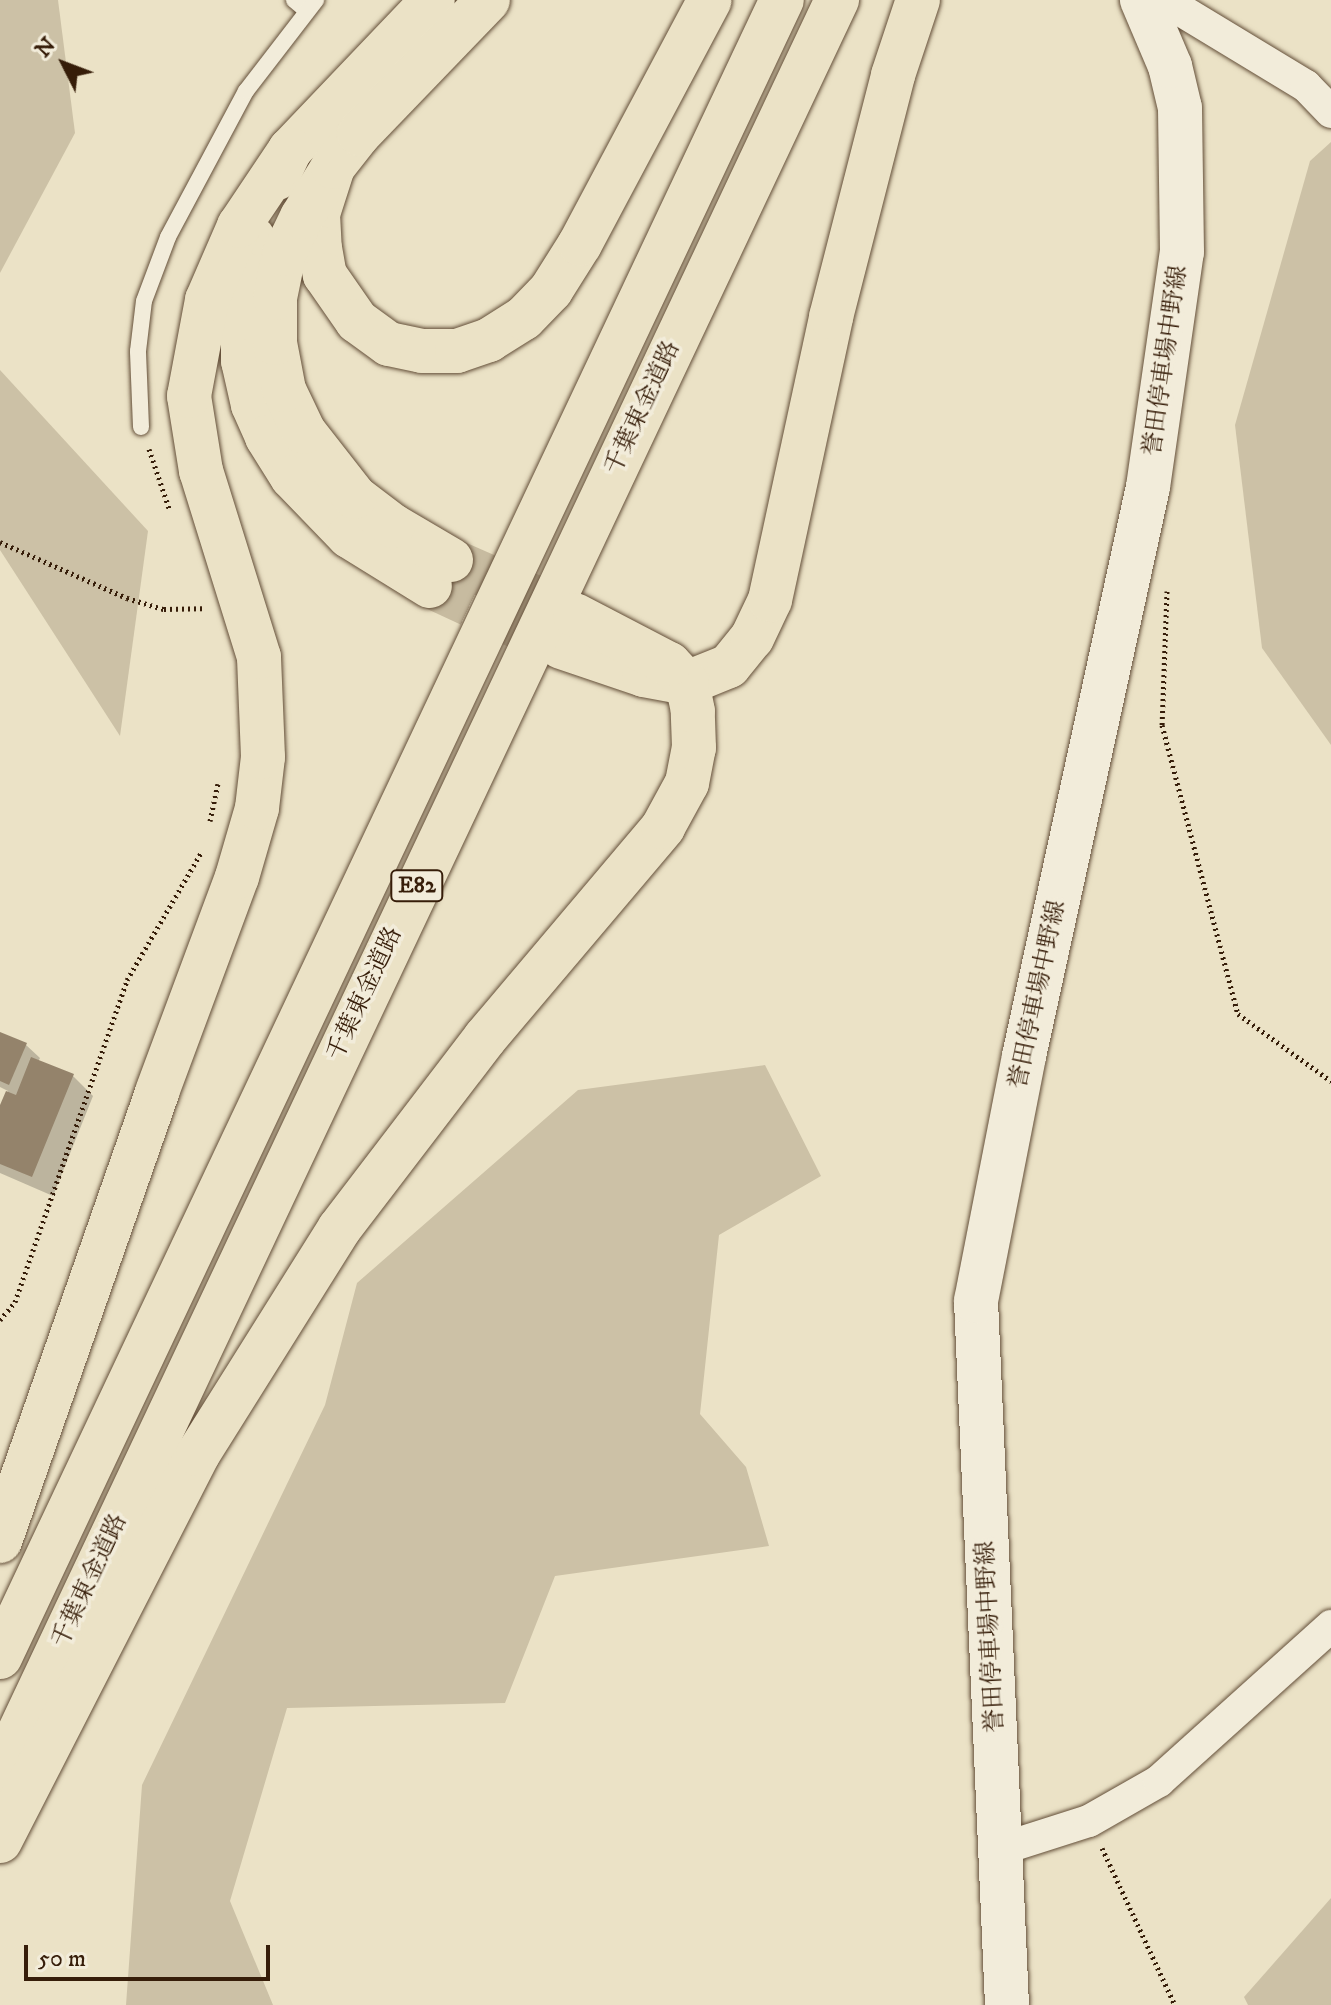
<!DOCTYPE html>
<meta charset="utf-8">
<style>
body{margin:0}
#map{position:relative;width:1331px;height:2005px;overflow:hidden;background:#ebe2c6;font-family:"IM FELL DW Pica","Noto Serif JP",serif}
div>[style]{position:absolute}
[style*='--x']{left:calc(var(--x)*1px);top:calc(var(--y)*1px);width:calc(var(--w)*1px);rotate:calc(var(--a)*1deg)}
.green>*{inset:0;background:#ccc1a6}
.shadow>*{inset:0;background:#0003}
.building>*{inset:0;background:#94836b}
.motorway-tunnel>*{height:44px;margin-top:-22px;transform-origin:0;background:repeating-linear-gradient(90deg,#c7bba0 0 44px,transparent 0 66px)}
.path>*{height:5px;margin-top:-2.5px;transform-origin:0;background:repeating-linear-gradient(90deg,#361d09 0 2px,transparent 0 6px)}
.roads{filter:drop-shadow(0 0 2px #634e38) drop-shadow(0 0 2px #634e38)}
.service>*{height:16px;margin:-8px;padding:0 8px;transform-origin:8px;border-radius:8px;background:#f2ecda}
.minor>*{height:32px;margin:-16px;padding:0 16px;transform-origin:16px;border-radius:16px;background:#f2ecda}
.secondary>*{height:44px;margin:-22px;padding:0 22px;transform-origin:22px;border-radius:22px;background:#f2ecda}
.motorway>*{height:44px;margin:-22px;padding:0 22px;transform-origin:22px;border-radius:22px;background:#ebe2c6}
span{translate:-50% -50%;white-space:nowrap;text-align:center;line-height:1.15;-webkit-text-stroke:7px #f2ecda;paint-order:stroke}
.shield-label span{padding:2px 6px;background:#f2ecda;border:2px solid;border-radius:6px;-webkit-text-stroke-width:0}
.shield-label{font-size:22px;color:#361d09;font-weight:700}
.street-label{font-size:24px;color:#361d09}
.north{position:absolute;left:24px;top:24px;width:80px;height:80px;-webkit-text-stroke:6px #f2ecda;paint-order:stroke;rotate:312deg;font-size:22px;font-weight:700;line-height:32px;text-align:center;color:#361d09}
.north::after{content:'';display:block;margin:auto;width:28px;height:36px;background:#361d09;clip-path:polygon(50% 0,100% 100%,50% 72%,0 100%)}
.scale{position:absolute;left:24px;top:1945px;width:246px;height:36px;box-sizing:border-box;border:4px solid #361d09;border-top:0;padding-left:10px;font-size:24px;line-height:28px;white-space:nowrap;color:#361d09;-webkit-text-stroke:6px #f2ecda;paint-order:stroke}
</style>
<div id="map">
<div class="green">
<div style="clip-path:polygon(0 0,58px 0,75px 133px,0 273px)"></div>
<div style="clip-path:polygon(1331px 142px,1331px 745px,1262px 648px,1235px 425px,1310px 161px)"></div>
<div style="clip-path:polygon(0 370px,148px 531px,120px 736px,0 550px)"></div>
<div style="clip-path:polygon(765px 1065px,821px 1176px,719px 1235px,700px 1414px,746px 1467px,769px 1546px,555px 1576px,505px 1703px,287px 1708px,230px 1901px,273px 2005px,126px 2005px,142px 1785px,325px 1405px,357px 1283px,578px 1090px)"></div>
<div style="clip-path:polygon(1331px 1898px,1331px 2005px,1248px 2005px,1244px 1997px)"></div>
</div>
<div class="shadow">
<div style="clip-path:polygon(0 1034px,26px 1045px,40px 1058px,38px 1062px,73px 1076px,93px 1096px,53px 1196px,0 1173px,0 1111px,8px 1091px,0 1087px)"></div>
</div>
<div class="building">
<div style="clip-path:polygon(0 1032px,27px 1043px,9px 1085px,0 1081px)"></div>
<div style="clip-path:polygon(31px 1057px,74px 1074px,32px 1177px,0 1164px,0 1105px,6px 1091px,16px 1095px)"></div>
</div>
<div class="motorway-tunnel">
<div style="--x:451;--y:560;--w:136;--a:23.9"></div>
<div style="--x:430;--y:586;--w:145;--a:25"></div>
</div>
<div class="path">
<div style="--x:149;--y:449;--w:65;--a:71.3"></div>
<div style="--x:0;--y:542;--w:139;--a:23.8"></div>
<div style="--x:127;--y:598;--w:39;--a:17"></div>
<div style="--x:164;--y:609;--w:39;--a:-1"></div>
<div style="--x:1167;--y:591;--w:134;--a:92.1"></div>
<div style="--x:1162;--y:725;--w:299;--a:75.3"></div>
<div style="--x:1238;--y:1014;--w:115;--a:35.8"></div>
<div style="--x:210;--y:821;--w:38;--a:-78"></div>
<div style="--x:0;--y:1320;--w:23;--a:-50"></div>
<div style="--x:15;--y:1302;--w:341;--a:-70.8"></div>
<div style="--x:127;--y:980;--w:147;--a:-59.8"></div>
<div style="--x:1102;--y:1848;--w:173;--a:65.1"></div>
</div>
<div class="roads">
<div class="service">
<div style="--x:294;--y:0;--w:16;--a:40"></div>
<div style="--x:141;--y:427;--w:76;--a:-92.3"></div>
<div style="--x:138;--y:351;--w:50;--a:-83.2"></div>
<div style="--x:144;--y:301;--w:68;--a:-69.4"></div>
<div style="--x:168;--y:237;--w:166;--a:-61.9"></div>
<div style="--x:246;--y:91;--w:115;--a:-52.4"></div>
</div>
<div class="minor">
<div style="--x:1164;--y:0;--w:166;--a:31.2"></div>
<div style="--x:1306;--y:86;--w:36;--a:46"></div>
<div style="--x:1001;--y:1849;--w:92;--a:-17.7"></div>
<div style="--x:1089;--y:1821;--w:81;--a:-29.7"></div>
<div style="--x:1159;--y:1781;--w:232;--a:-42"></div>
</div>
<div class="secondary">
<div style="--x:1007;--y:2005;--w:705;--a:-92.52"></div>
<div style="--x:976;--y:1301;--w:250;--a:-78.9"></div>
<div style="--x:1024;--y:1056;--w:582;--a:-77.71"></div>
<div style="--x:1148;--y:487;--w:237;--a:-81.8"></div>
<div style="--x:1182;--y:252;--w:144;--a:-90.8"></div>
<div style="--x:1180;--y:108;--w:43;--a:-103.4"></div>
<div style="--x:1170;--y:66;--w:72;--a:-113"></div>
</div>
<div class="motorway">
<div style="--x:333;--y:167;--w:49;--a:107.7"></div>
<div style="--x:318;--y:214;--w:34;--a:87"></div>
<div style="--x:320;--y:248;--w:27;--a:80"></div>
<div style="--x:325;--y:275;--w:56;--a:55.2"></div>
<div style="--x:357;--y:321;--w:39;--a:36"></div>
<div style="--x:389;--y:344;--w:34;--a:12"></div>
<div style="--x:422;--y:351;--w:35;--a:0"></div>
<div style="--x:457;--y:351;--w:34;--a:-19"></div>
<div style="--x:489;--y:340;--w:41;--a:-32.2"></div>
<div style="--x:524;--y:318;--w:39;--a:-46"></div>
<div style="--x:551;--y:290;--w:54;--a:-57.8"></div>
<div style="--x:580;--y:244;--w:276;--a:-62"></div>
<div style="--x:277;--y:178;--w:31;--a:-65"></div>
<div style="--x:290;--y:150;--w:207;--a:-46.4"></div>
<div style="--x:253;--y:238;--w:36;--a:106"></div>
<div style="--x:243;--y:273;--w:88;--a:90"></div>
<div style="--x:243;--y:361;--w:45;--a:77.2"></div>
<div style="--x:253;--y:405;--w:35;--a:66"></div>
<div style="--x:267;--y:437;--w:47;--a:58"></div>
<div style="--x:292;--y:477;--w:82;--a:46"></div>
<div style="--x:349;--y:536;--w:95;--a:31.7"></div>
<div style="--x:451;--y:560;--w:67;--a:-149.6"></div>
<div style="--x:393;--y:526;--w:48;--a:-142.7"></div>
<div style="--x:355;--y:497;--w:83;--a:-128.1"></div>
<div style="--x:304;--y:432;--w:47;--a:-115.5"></div>
<div style="--x:284;--y:390;--w:48;--a:-100.8"></div>
<div style="--x:275;--y:343;--w:45;--a:-90"></div>
<div style="--x:275;--y:298;--w:45;--a:-78.4"></div>
<div style="--x:284;--y:254;--w:41;--a:-64.1"></div>
<div style="--x:302;--y:217;--w:59;--a:-58.2"></div>
<div style="--x:333;--y:167;--w:42;--a:-51.8"></div>
<div style="--x:359;--y:134;--w:186;--a:-46.1"></div>
<div style="--x:561;--y:647;--w:88;--a:18.6"></div>
<div style="--x:644;--y:675;--w:44;--a:10.5"></div>
<div style="--x:687;--y:683;--w:45;--a:-22"></div>
<div style="--x:729;--y:666;--w:36;--a:-51"></div>
<div style="--x:752;--y:638;--w:42;--a:-64.7"></div>
<div style="--x:770;--y:600;--w:289;--a:-77.8"></div>
<div style="--x:831;--y:317;--w:250;--a:-75.6"></div>
<div style="--x:893;--y:75;--w:79;--a:-71.6"></div>
<div style="--x:0;--y:1541;--w:476;--a:-70.7"></div>
<div style="--x:157;--y:1092;--w:229;--a:-69.6"></div>
<div style="--x:237;--y:877;--w:72;--a:-73.8"></div>
<div style="--x:257;--y:808;--w:51;--a:-83.3"></div>
<div style="--x:263;--y:757;--w:100;--a:-92.3"></div>
<div style="--x:259;--y:657;--w:195;--a:-107.3"></div>
<div style="--x:201;--y:471;--w:76;--a:-99.1"></div>
<div style="--x:189;--y:396;--w:98;--a:-79.4"></div>
<div style="--x:207;--y:300;--w:81;--a:-66.6"></div>
<div style="--x:239;--y:226;--w:92;--a:-56.1"></div>
<div style="--x:0;--y:1657;--w:1832;--a:-64.74"></div>
<div style="--x:0;--y:1773;--w:1961;--a:-64.73"></div>
<div style="--x:0;--y:1841;--w:435;--a:-62.9"></div>
<div style="--x:198;--y:1454;--w:266;--a:-57.9"></div>
<div style="--x:339;--y:1229;--w:240;--a:-52.6"></div>
<div style="--x:485;--y:1038;--w:276;--a:-49.8"></div>
<div style="--x:663;--y:827;--w:50;--a:-61.4"></div>
<div style="--x:687;--y:783;--w:36;--a:-79"></div>
<div style="--x:694;--y:748;--w:37;--a:-92"></div>
<div style="--x:693;--y:711;--w:29;--a:-102"></div>
<div style="--x:687;--y:683;--w:26;--a:-133"></div>
<div style="--x:669;--y:664;--w:106;--a:-152.5"></div>
</div>
</div>
<div class="shield-label">
<span style="left:417px;top:886px">E82</span>
</div>
<div class="street-label">
<span style="left:1166px;top:361px;rotate:-82deg">誉田停車場中野線</span>
<span style="left:643px;top:408px;rotate:-65deg">千葉東金道路</span>
<span style="left:365px;top:994px;rotate:-65deg">千葉東金道路</span>
<span style="left:1038px;top:995px;rotate:-78deg">誉田停車場中野線</span>
<span style="left:90px;top:1581px;rotate:-65deg">千葉東金道路</span>
<span style="left:991px;top:1637px;rotate:-93deg">誉田停車場中野線</span>
</div>
<div class="north">N</div>
<div class="scale">50 m</div>
</div>
